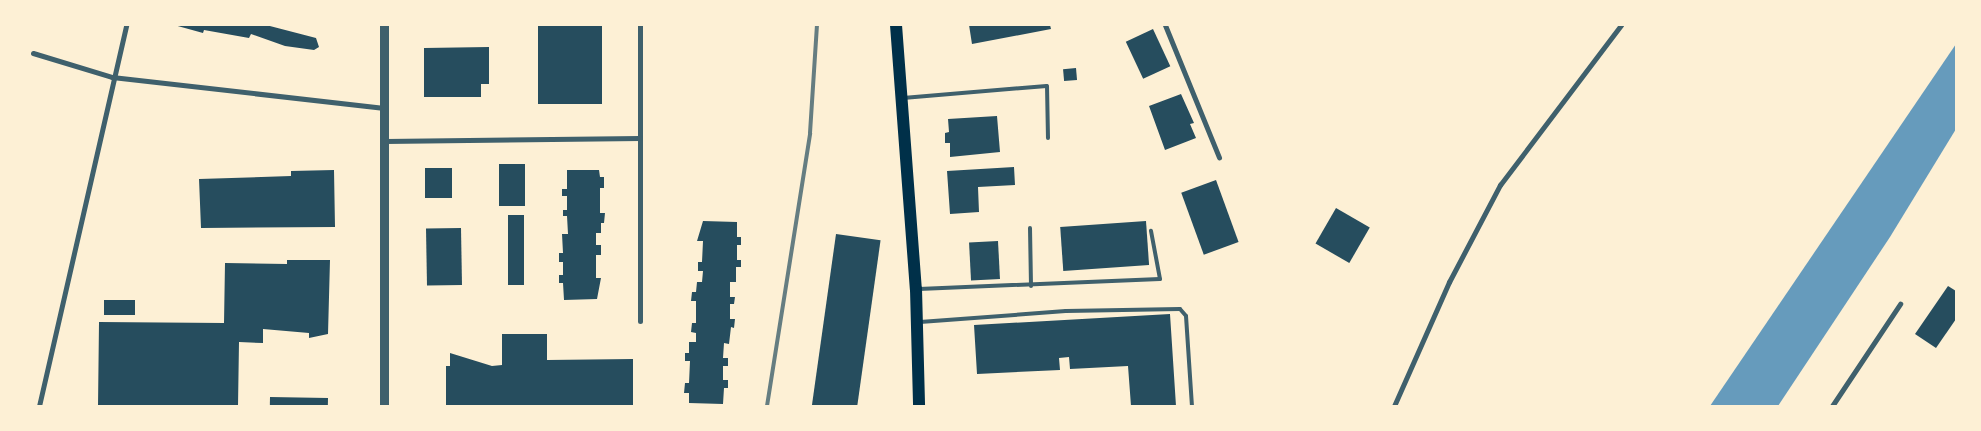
<!DOCTYPE html>
<style>
body{margin:0}
#map{position:relative;width:1981px;height:431px;overflow:hidden;background:#fdf0d5;font-family:"Work Sans",sans-serif}
div>[style]{position:absolute}
[style*='--x']{left:calc(var(--x)*1px);top:calc(var(--y)*1px);width:calc(var(--w)*1px);rotate:calc(var(--a)*1deg)}
.water>*{inset:0;background:#669bbc}
.building>*{inset:0;background:#264d5e;transform-origin:0 0}
.service>*{height:4px;margin:-2px;padding:0 2px;transform-origin:2px;border-radius:2px;background:#3f606c}
.minor>*{height:5px;margin:-2.5px;padding:0 2.5px;transform-origin:2.5px;border-radius:2.5px;background:#3f606c}
.tertiary>*{height:9px;margin:-4.5px;padding:0 4.5px;transform-origin:4.5px;border-radius:4.5px;background:#3f606c}
.primary>*{height:12px;margin:-6px;padding:0 6px;transform-origin:6px;border-radius:6px;background:#003049}
.rail>*{height:4px;margin:-2px;padding:0 2px;transform-origin:2px;border-radius:2px;background:#657d81}
span{translate:-50% -50%;white-space:nowrap;text-align:center;line-height:1.15;-webkit-text-stroke:4px #fdf0d5;paint-order:stroke}
.frame{position:absolute;inset:0;border:26px solid #fdf0d5;pointer-events:none}
</style>
<div id="map">
<div class="water">
<div style="clip-path:polygon(1956px 44px,1956px 129px,1890px 237px,1778px 406px,1710px 406px)"></div>
</div>
<div class="building">
<div style="clip-path:polygon(174px 25px,266px 25px,316px 38px,319px 47px,314px 50px,285px 46px,251px 34px,249px 38px,204px 30px,203px 33px)"></div>
<div style="left:538px;top:25px;width:64px;height:79px"></div>
<div style="clip-path:polygon(969px 25px,1050px 25px,1051px 29px,972px 44px)"></div>
<div style="left:1153px;top:29px;width:41px;height:30px;rotate:65deg"></div>
<div style="clip-path:polygon(489px 47px,489px 84px,481px 84px,481px 97px,424px 97px,424px 48px)"></div>
<div style="left:1076px;top:68px;width:12px;height:13px;rotate:85deg"></div>
<div style="clip-path:polygon(1181px 94px,1194px 123px,1190px 124px,1196px 138px,1165px 150px,1149px 106px)"></div>
<div style="clip-path:polygon(997px 116px,1000px 152px,950px 157px,950px 143px,945px 143px,945px 133px,949px 132px,948px 119px)"></div>
<div style="left:499px;top:164px;width:26px;height:42px"></div>
<div style="clip-path:polygon(1014px 167px,1015px 185px,978px 187px,979px 212px,950px 214px,947px 171px)"></div>
<div style="left:425px;top:168px;width:27px;height:30px"></div>
<div style="clip-path:polygon(334px 170px,335px 227px,201px 228px,199px 179px,291px 176px,291px 171px)"></div>
<div style="clip-path:polygon(567px 170px,599px 170px,600px 177px,604px 177px,604px 188px,600px 188px,600px 213px,605px 213px,604px 223px,601px 223px,601px 233px,596px 233px,596px 245px,601px 245px,601px 255px,596px 255px,596px 278px,601px 278px,597px 299px,564px 300px,563px 283px,559px 283px,559px 275px,563px 275px,563px 262px,559px 262px,559px 253px,563px 253px,562px 234px,568px 234px,567px 216px,563px 216px,563px 210px,567px 210px,567px 196px,562px 196px,562px 189px,567px 189px)"></div>
<div style="left:1216px;top:180px;width:66px;height:37px;rotate:70deg"></div>
<div style="left:1336px;top:208px;width:39px;height:41px;rotate:30deg"></div>
<div style="left:508px;top:215px;width:16px;height:70px"></div>
<div style="clip-path:polygon(703px 221px,737px 222px,737px 237px,741px 237px,741px 245px,737px 245px,737px 260px,741px 260px,741px 267px,736px 267px,736px 282px,730px 282px,730px 297px,735px 297px,734px 304px,730px 304px,730px 319px,735px 319px,734px 328px,731px 327px,729px 344px,724px 343px,723px 358px,728px 358px,728px 366px,723px 366px,723px 380px,728px 380px,728px 388px,724px 388px,723px 404px,689px 403px,689px 393px,684px 393px,685px 383px,689px 383px,690px 361px,685px 361px,685px 353px,689px 353px,689px 342px,696px 342px,696px 333px,691px 332px,692px 323px,696px 323px,696px 301px,691px 301px,692px 292px,696px 292px,697px 282px,702px 282px,703px 271px,698px 271px,698px 262px,702px 262px,703px 241px,697px 241px)"></div>
<div style="left:1146px;top:221px;width:44px;height:86px;rotate:86deg"></div>
<div style="left:461px;top:228px;width:57px;height:35px;rotate:89deg"></div>
<div style="left:836px;top:234px;width:45px;height:173px;rotate:8deg"></div>
<div style="left:998px;top:241px;width:38px;height:29px;rotate:87deg"></div>
<div style="clip-path:polygon(287px 260px,330px 260px,328px 334px,309px 338px,309px 333px,263px 329px,263px 343px,239px 342px,238px 406px,98px 406px,99px 322px,224px 323px,225px 263px,287px 264px)"></div>
<div style="clip-path:polygon(1948px 286px,1956px 291px,1956px 319px,1936px 348px,1915px 334px)"></div>
<div style="left:104px;top:300px;width:31px;height:15px"></div>
<div style="clip-path:polygon(1170px 314px,1176px 406px,1131px 406px,1128px 366px,1070px 369px,1069px 357px,1059px 358px,1060px 370px,977px 374px,974px 325px)"></div>
<div style="clip-path:polygon(502px 334px,547px 334px,547px 360px,633px 359px,633px 406px,446px 406px,446px 366px,450px 366px,450px 353px,492px 366px,502px 365px)"></div>
<div style="left:270px;top:397px;width:58px;height:9px;rotate:1deg"></div>
</div>
<div class="service">
<div style="--x:903;--y:98;--w:144;--a:-4.8"></div>
<div style="--x:1047;--y:86;--w:52;--a:88.9"></div>
<div style="--x:1030;--y:228;--w:58;--a:89"></div>
<div style="--x:919;--y:289;--w:241;--a:-2.4"></div>
<div style="--x:1160;--y:279;--w:49;--a:-100.6"></div>
<div style="--x:920;--y:322;--w:146;--a:-4.3"></div>
<div style="--x:1066;--y:311;--w:114;--a:-1"></div>
<div style="--x:1180;--y:309;--w:9;--a:49"></div>
<div style="--x:1186;--y:316;--w:90;--a:86.2"></div>
</div>
<div class="minor">
<div style="--x:640;--y:25;--w:296;--a:90"></div>
<div style="--x:1165;--y:25;--w:143;--a:67.8"></div>
<div style="--x:33;--y:53;--w:83;--a:16.9"></div>
<div style="--x:112;--y:77;--w:274;--a:6.5"></div>
<div style="--x:385;--y:141;--w:255;--a:-0.7"></div>
<div style="--x:39;--y:406;--w:391;--a:-77.1"></div>
<div style="--x:1394;--y:406;--w:136;--a:-66.1"></div>
<div style="--x:1449;--y:282;--w:110;--a:-62.3"></div>
<div style="--x:1500;--y:185;--w:201;--a:-52.9"></div>
<div style="--x:1832;--y:406;--w:123;--a:-56.3"></div>
</div>
<div class="tertiary">
<div style="--x:384;--y:25;--w:381;--a:90"></div>
</div>
<div class="primary">
<div style="--x:896;--y:25;--w:265;--a:85.7"></div>
<div style="--x:916;--y:289;--w:117;--a:88.5"></div>
</div>
<div class="rail">
<div style="--x:767;--y:406;--w:276;--a:-81"></div>
<div style="--x:810;--y:133;--w:108;--a:-86.3"></div>
</div>
<div class="frame"></div>
</div>
